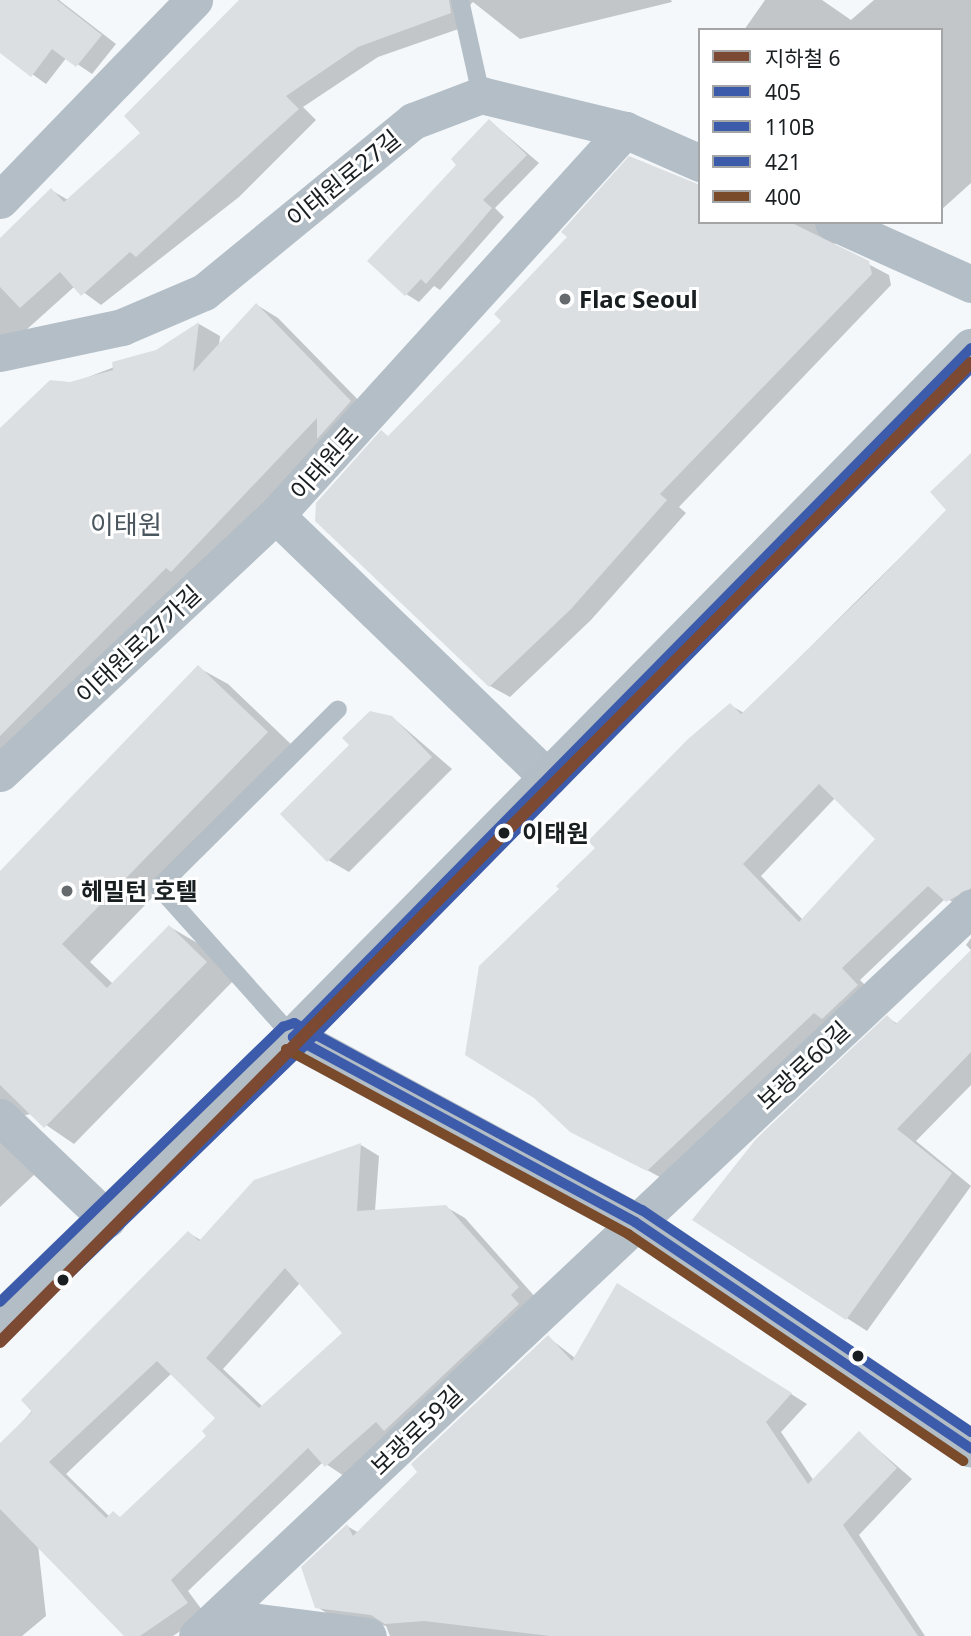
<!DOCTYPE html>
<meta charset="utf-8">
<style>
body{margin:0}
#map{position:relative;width:971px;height:1636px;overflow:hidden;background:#f4f8fb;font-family:"Noto Sans","Noto Sans KR",sans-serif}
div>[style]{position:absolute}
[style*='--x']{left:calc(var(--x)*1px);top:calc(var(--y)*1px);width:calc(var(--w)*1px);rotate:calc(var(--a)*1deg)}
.shadow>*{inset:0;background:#0003}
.building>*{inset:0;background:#dbdfe2}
.service>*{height:18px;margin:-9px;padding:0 9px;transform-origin:9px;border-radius:9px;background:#b3bec6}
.minor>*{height:37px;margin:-18.5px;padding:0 18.5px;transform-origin:18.5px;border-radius:18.5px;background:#b3bec6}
.secondary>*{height:38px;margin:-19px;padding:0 19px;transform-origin:19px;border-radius:19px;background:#b2bdc5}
.bus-1>*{height:10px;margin:-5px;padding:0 5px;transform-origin:5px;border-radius:5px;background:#3d5bab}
.bus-2>*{height:10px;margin:-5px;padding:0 5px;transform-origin:5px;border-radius:5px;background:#3d5bab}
.bus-3>*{height:10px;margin:-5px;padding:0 5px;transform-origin:5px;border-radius:5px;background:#3d5bab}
.bus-4>*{height:10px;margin:-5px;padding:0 5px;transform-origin:5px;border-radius:5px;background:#7a4b2a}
.metro-1>*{height:12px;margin:-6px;padding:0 6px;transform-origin:6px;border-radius:6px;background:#7c4932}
.dots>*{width:19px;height:19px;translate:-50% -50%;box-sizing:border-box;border:4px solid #fff;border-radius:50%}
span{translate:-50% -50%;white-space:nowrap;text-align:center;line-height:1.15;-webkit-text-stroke:6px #fff;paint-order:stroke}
.street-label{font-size:24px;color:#191e21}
.poi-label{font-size:24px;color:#191e21;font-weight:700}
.left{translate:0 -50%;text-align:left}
.stop-label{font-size:24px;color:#191e21;font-weight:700}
.neighbourhood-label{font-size:26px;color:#4b575e}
.legend{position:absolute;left:698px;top:28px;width:245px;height:196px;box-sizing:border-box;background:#fff;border:2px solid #a3a5a6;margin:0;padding:9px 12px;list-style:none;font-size:21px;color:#191e21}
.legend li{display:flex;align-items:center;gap:14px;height:35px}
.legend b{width:35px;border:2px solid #a3a5a6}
</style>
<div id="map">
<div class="shadow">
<div style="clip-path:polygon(0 0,59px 0,116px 44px,92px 74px,67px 57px,46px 84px,0 51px)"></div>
<div style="clip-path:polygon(242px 0,671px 0,672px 2px,520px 39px,473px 2px,467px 8px,470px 25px,378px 57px,303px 107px,316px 120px,239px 197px,101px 305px,75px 286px,15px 340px,0 339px,0 241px,51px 190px,68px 200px,142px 133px)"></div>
<div style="clip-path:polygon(765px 0,822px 0,851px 20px,874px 0,971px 0,971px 183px,941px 210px,941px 30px,744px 30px)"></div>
<div style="clip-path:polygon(490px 121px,539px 163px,495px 208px,504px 217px,440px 290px,434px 286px,419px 302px,406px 294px,459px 165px)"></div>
<div style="clip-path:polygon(700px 222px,838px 222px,832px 236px,836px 247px,889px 275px,891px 285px,679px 507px,686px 513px,591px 620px,510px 697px,490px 686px,389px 437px)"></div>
<div style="clip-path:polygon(257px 305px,278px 318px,372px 414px,0 771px,0 431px,70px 384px,156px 351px,199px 324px,220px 336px,219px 346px)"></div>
<div style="clip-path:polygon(evenodd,971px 456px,971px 897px,961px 907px,946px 898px,860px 980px,877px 997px,667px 1181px,647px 1170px,561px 889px,730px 705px,744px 713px,948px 510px,971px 456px,836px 797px,878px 839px,803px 920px,761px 876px,836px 797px)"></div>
<div style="clip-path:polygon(199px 668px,228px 684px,296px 749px,90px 962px,113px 984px,170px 927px,199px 944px,235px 979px,74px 1144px,30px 1114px,14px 1118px,37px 1172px,0 1207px,0 873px)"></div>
<div style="clip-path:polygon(392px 717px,452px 769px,349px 872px,328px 860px,352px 745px)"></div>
<div style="clip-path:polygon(971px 938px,971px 950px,966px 945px)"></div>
<div style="clip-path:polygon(971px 953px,971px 1085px,916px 1141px,971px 1186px,867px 1331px,694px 1220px,888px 1018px,898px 1024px)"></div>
<div style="clip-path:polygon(evenodd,361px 1145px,379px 1156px,375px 1211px,446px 1207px,465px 1218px,537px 1299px,344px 1476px,323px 1462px,188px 1591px,205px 1614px,173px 1636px,125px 1636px,38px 1545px,46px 1616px,22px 1636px,0 1636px,0 1447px,189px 1233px,202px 1241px,361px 1145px,300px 1283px,345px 1333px,263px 1407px,223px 1369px,300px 1283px,361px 1145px,172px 1373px,217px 1418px,209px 1436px,121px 1518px,110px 1517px,66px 1474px,172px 1373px)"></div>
<div style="clip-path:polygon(634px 1295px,807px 1404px,781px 1432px,814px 1481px,859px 1433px,912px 1479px,859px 1535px,925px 1636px,390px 1636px,386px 1626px,333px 1617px,317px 1607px,347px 1526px,359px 1533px,548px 1337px,575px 1358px)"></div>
</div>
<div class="building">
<div style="clip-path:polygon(0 0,57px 0,102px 35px,76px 67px,52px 49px,31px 77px,0 53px)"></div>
<div style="clip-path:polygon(239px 0,449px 0,451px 13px,358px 47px,286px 96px,299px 109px,136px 257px,130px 252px,81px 296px,60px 272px,20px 308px,0 287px,0 238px,51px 188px,64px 202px,140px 133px,124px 116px)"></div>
<div style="clip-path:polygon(489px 119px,527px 155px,483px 200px,492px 208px,464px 241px,426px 284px,421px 279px,405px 296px,367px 261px,456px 165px,451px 159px)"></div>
<div style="clip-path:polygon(629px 156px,700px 185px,700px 222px,790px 222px,869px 261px,872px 274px,660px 494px,667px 500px,571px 609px,489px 687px,315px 521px,316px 503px,381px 430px,388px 436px,501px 321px,494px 314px,567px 237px,561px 232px)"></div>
<div style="clip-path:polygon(256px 303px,351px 401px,317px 439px,317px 418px,171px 572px,166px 568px,0 736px,0 428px,50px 380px,70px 382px,113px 370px,112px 362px,156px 350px,199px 322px,193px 372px)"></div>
<div style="clip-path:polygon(evenodd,971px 453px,971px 888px,946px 902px,928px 886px,842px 968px,858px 985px,822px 1019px,814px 1013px,647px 1171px,570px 1132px,534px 1098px,465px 1055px,479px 966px,559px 889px,556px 886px,595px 848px,588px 841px,688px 739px,730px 703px,741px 714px,866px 593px,946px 510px,930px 492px,971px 453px,819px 784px,875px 839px,799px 922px,743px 864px,819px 784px)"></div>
<div style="clip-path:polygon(198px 665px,268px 732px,62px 944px,107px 988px,169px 925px,207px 962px,44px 1128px,0 1085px,0 871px)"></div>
<div style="clip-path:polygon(370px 711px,392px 716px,432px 757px,327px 862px,280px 814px,349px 745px,342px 738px)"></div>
<div style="clip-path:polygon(971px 950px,971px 1052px,897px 1129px,952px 1173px,846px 1320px,692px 1220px,756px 1139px,887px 1015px,896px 1024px)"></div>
<div style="clip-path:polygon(evenodd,361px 1143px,357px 1211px,446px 1205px,519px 1287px,511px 1295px,519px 1304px,384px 1431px,376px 1422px,325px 1467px,308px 1448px,171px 1580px,188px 1603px,140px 1636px,124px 1636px,0 1509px,0 1443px,32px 1412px,21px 1400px,188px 1231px,199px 1241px,254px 1180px,361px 1143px,285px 1268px,342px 1333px,259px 1408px,206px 1358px,285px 1268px,361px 1143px,157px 1361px,215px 1418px,202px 1431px,206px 1436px,120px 1517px,113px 1511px,106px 1518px,49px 1462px,157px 1361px)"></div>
<div style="clip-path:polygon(617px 1283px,792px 1393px,766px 1422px,808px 1484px,859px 1431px,897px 1468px,843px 1525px,918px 1636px,550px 1636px,424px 1621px,385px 1624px,371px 1615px,315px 1608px,301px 1567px,347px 1524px,353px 1536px,417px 1472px,411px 1464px,548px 1335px,572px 1361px)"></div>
</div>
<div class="service">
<div style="--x:460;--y:0;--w:97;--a:77.5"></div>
<div style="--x:293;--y:1037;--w:201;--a:-131.8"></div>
<div style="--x:159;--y:887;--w:252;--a:-44.8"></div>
</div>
<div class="minor">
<div style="--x:0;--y:200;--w:279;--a:-45.9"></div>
<div style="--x:833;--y:222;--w:151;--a:24.2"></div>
<div style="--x:0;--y:353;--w:125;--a:-12"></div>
<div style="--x:122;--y:327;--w:89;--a:-23.1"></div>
<div style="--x:204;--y:292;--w:270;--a:-39.3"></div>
<div style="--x:413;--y:121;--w:73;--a:-20.9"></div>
<div style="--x:481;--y:95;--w:148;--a:13.7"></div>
<div style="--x:625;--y:130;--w:82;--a:23.7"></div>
<div style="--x:0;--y:773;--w:378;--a:-43.1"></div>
<div style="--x:548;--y:778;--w:378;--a:-136"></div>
<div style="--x:276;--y:515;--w:520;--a:-47.81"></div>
<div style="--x:0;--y:1117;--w:148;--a:43.6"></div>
<div style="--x:219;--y:1617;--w:150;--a:7.3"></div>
<div style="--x:197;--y:1636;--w:1063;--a:-43.25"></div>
</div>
<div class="secondary">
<div style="--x:293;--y:1037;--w:389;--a:28.4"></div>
<div style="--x:635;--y:1222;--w:405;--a:34"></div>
<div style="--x:0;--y:1321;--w:408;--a:-44.1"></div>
<div style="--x:293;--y:1037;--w:967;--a:-45.46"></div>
</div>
<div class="bus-1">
<div style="--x:971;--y:348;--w:967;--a:134.54"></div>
<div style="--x:293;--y:1037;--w:389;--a:28.4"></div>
<div style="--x:635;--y:1222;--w:405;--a:34"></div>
</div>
<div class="bus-2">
<div style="--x:10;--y:1331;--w:408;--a:-44.1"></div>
<div style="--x:303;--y:1047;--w:953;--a:-45.47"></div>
</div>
<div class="bus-3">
<div style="--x:0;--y:1302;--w:395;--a:-44.2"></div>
<div style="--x:283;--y:1027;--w:12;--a:-20"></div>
<div style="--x:294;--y:1023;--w:395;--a:28.3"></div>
<div style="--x:642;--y:1210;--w:397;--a:34"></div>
</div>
<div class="bus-4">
<div style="--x:286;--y:1049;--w:389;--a:28.4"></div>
<div style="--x:628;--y:1234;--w:405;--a:34.1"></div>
</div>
<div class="metro-1">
<div style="--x:0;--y:1342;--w:1379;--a:-45.24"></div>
</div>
<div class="dots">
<div style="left:565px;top:299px;background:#666a6d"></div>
<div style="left:504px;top:833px;background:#191e21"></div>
<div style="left:67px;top:891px;background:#666a6d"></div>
<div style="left:63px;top:1280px;background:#191e21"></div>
<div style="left:858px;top:1356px;background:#191e21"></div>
</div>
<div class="street-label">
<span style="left:343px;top:178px;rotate:-39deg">이태원로27길</span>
<span style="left:324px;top:463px;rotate:-48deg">이태원로</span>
<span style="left:138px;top:644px;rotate:-43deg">이태원로27가길</span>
<span style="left:803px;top:1065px;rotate:-43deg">보광로60길</span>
<span style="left:416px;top:1430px;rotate:-44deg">보광로59길</span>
</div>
<div class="poi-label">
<span class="left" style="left:579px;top:299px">Flac Seoul</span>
<span class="left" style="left:81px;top:891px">헤밀턴 호텔</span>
</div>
<div class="stop-label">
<span class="left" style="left:522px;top:833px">이태원</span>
</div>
<div class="neighbourhood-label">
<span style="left:126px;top:525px">이태원</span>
</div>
<ul class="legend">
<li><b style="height:9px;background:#7c4932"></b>지하철 6</li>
<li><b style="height:9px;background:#3d5bab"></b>405</li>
<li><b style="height:9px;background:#3d5bab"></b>110B</li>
<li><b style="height:9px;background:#3d5bab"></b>421</li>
<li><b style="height:9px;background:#7a4b2a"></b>400</li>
</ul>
</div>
